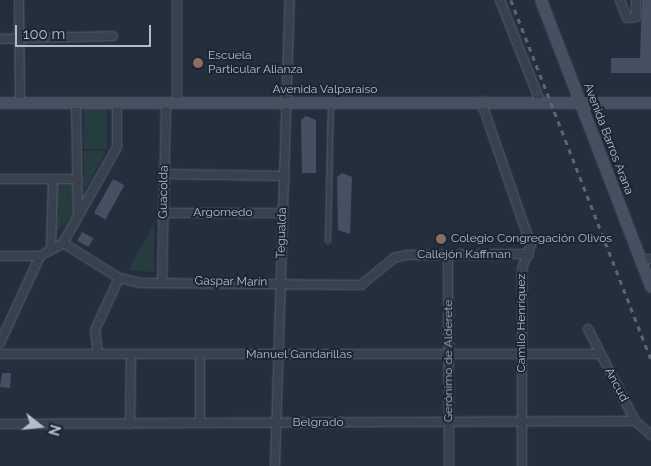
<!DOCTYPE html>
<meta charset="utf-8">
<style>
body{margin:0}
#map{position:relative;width:651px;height:466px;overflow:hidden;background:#242f3e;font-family:Raleway,sans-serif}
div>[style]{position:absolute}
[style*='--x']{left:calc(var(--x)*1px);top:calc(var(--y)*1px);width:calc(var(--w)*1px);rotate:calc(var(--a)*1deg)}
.green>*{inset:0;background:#263c3f;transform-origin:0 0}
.building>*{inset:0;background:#455162;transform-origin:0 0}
.roads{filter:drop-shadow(0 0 1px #565f6c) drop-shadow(0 0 1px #565f6c)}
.lane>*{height:4px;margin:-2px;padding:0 2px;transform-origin:2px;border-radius:2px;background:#38414e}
.street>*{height:8px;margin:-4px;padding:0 4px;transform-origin:4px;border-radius:4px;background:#38414e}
.secondary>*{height:10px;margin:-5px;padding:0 5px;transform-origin:5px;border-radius:5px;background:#465061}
.rail>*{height:2.5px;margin-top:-1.25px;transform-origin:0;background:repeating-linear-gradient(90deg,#5a6575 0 5px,transparent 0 10px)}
.dots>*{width:14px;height:14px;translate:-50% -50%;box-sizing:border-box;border:2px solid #1d2633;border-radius:50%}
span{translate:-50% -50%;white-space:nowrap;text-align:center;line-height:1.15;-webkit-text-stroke:4px #1d2633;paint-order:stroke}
.poi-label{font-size:12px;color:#b4bcc9}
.left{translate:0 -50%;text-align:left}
.street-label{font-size:12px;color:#b4bcc9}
.north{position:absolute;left:15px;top:401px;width:50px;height:50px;-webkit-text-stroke:4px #1d2633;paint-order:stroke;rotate:106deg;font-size:14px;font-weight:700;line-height:20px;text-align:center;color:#b4bcc9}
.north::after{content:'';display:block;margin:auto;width:18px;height:22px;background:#b4bcc9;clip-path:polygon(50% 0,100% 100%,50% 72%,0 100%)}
.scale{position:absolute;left:15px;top:25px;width:136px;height:22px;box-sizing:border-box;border:2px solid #b4bcc9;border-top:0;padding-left:6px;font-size:15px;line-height:18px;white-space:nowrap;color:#b4bcc9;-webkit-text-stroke:4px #1d2633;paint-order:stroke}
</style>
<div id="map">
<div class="green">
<div style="left:84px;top:108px;width:23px;height:41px"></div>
<div style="clip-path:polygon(84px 151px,106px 151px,84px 192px)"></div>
<div style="clip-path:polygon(55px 178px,74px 178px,74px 215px,55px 233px)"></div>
<div style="clip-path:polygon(154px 224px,154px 272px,129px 270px,129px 269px)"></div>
</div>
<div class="building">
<div style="clip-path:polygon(642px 0,651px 0,651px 73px,611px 73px,611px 58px,640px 58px)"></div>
<div style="clip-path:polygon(306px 116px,316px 120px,316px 173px,302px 173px,301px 120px)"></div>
<div style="clip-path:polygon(342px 173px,352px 177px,350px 234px,338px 230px,337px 177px)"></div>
<div style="left:113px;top:179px;width:13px;height:39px;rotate:29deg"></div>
<div style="left:82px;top:232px;width:13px;height:10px;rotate:29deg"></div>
<div style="clip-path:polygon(2px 373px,11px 373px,10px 388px,0 387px)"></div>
</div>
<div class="roads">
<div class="lane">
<div style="--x:328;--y:241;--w:138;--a:-88.8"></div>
</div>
<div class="street">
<div style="--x:19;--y:0;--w:103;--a:89.4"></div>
<div style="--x:177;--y:0;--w:103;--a:90"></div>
<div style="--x:500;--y:0;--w:109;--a:68.4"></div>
<div style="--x:620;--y:0;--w:19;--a:69"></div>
<div style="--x:627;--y:18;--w:9;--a:-6"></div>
<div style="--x:636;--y:17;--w:17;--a:-90"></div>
<div style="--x:0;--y:39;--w:113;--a:-1.5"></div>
<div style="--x:481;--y:101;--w:152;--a:70.9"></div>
<div style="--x:531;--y:245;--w:25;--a:111"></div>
<div style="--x:522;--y:268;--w:198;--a:90"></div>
<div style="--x:76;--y:103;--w:113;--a:89"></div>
<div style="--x:164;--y:174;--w:121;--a:0.9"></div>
<div style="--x:0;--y:179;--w:78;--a:0"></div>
<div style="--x:163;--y:213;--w:120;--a:0"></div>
<div style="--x:63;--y:243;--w:66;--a:32"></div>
<div style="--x:119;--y:278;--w:22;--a:13"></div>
<div style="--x:140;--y:283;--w:221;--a:0.5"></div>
<div style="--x:361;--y:285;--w:43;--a:-39.3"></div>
<div style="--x:394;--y:258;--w:12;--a:-14"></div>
<div style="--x:406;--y:255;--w:123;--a:-0.5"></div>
<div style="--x:51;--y:250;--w:71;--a:-88.4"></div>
<div style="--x:0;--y:256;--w:40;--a:0"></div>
<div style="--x:448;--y:256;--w:210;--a:89.7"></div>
<div style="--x:641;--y:259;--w:10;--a:0"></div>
<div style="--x:162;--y:282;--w:179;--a:-88.7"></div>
<div style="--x:588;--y:329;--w:103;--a:62.9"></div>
<div style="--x:0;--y:343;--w:96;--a:-65.3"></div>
<div style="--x:40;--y:256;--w:26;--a:-29"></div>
<div style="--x:63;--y:243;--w:110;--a:-60.6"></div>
<div style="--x:117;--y:147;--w:44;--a:-90"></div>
<div style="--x:0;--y:354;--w:599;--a:0"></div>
<div style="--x:98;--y:354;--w:24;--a:-97"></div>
<div style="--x:95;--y:330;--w:57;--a:-65.2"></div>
<div style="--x:200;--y:355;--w:68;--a:90"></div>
<div style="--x:0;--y:424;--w:635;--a:-0.27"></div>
<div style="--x:635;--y:421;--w:21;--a:41"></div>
<div style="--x:130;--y:424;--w:70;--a:-89.2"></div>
<div style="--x:275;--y:466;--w:466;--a:-88.2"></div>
</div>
<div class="secondary">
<div style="--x:541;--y:0;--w:307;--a:69"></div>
<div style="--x:0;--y:103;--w:651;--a:0"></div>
</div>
</div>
<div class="rail">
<div style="--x:511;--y:0;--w:386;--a:68.7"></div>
</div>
<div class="dots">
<div style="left:198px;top:63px;background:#8d6e63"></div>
<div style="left:441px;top:239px;background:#8d6e63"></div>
</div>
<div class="poi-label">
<span class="left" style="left:208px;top:63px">Escuela<br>Particular Alianza</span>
<span class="left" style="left:451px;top:239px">Colegio Congregación Olivos</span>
</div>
<div class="street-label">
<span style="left:325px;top:90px">Avenida Valparaíso</span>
<span style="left:608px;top:139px;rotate:69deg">Avenida Barros Arana</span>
<span style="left:164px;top:192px;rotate:-89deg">Guacolda</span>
<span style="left:223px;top:213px">Argomedo</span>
<span style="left:282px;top:233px;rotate:-88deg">Tegualda</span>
<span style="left:464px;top:255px">Callejón Kaffman</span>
<span style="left:231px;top:282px;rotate:1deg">Gaspar Marín</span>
<span style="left:522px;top:323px;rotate:-90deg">Camilo Henríquez</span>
<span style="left:299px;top:355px">Manuel Gandarillas</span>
<span style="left:449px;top:361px;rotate:-90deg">Gerónimo de Alderete</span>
<span style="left:616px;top:385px;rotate:62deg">Ancud</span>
<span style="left:318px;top:423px">Belgrado</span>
</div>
<div class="north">N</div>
<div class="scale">100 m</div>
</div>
